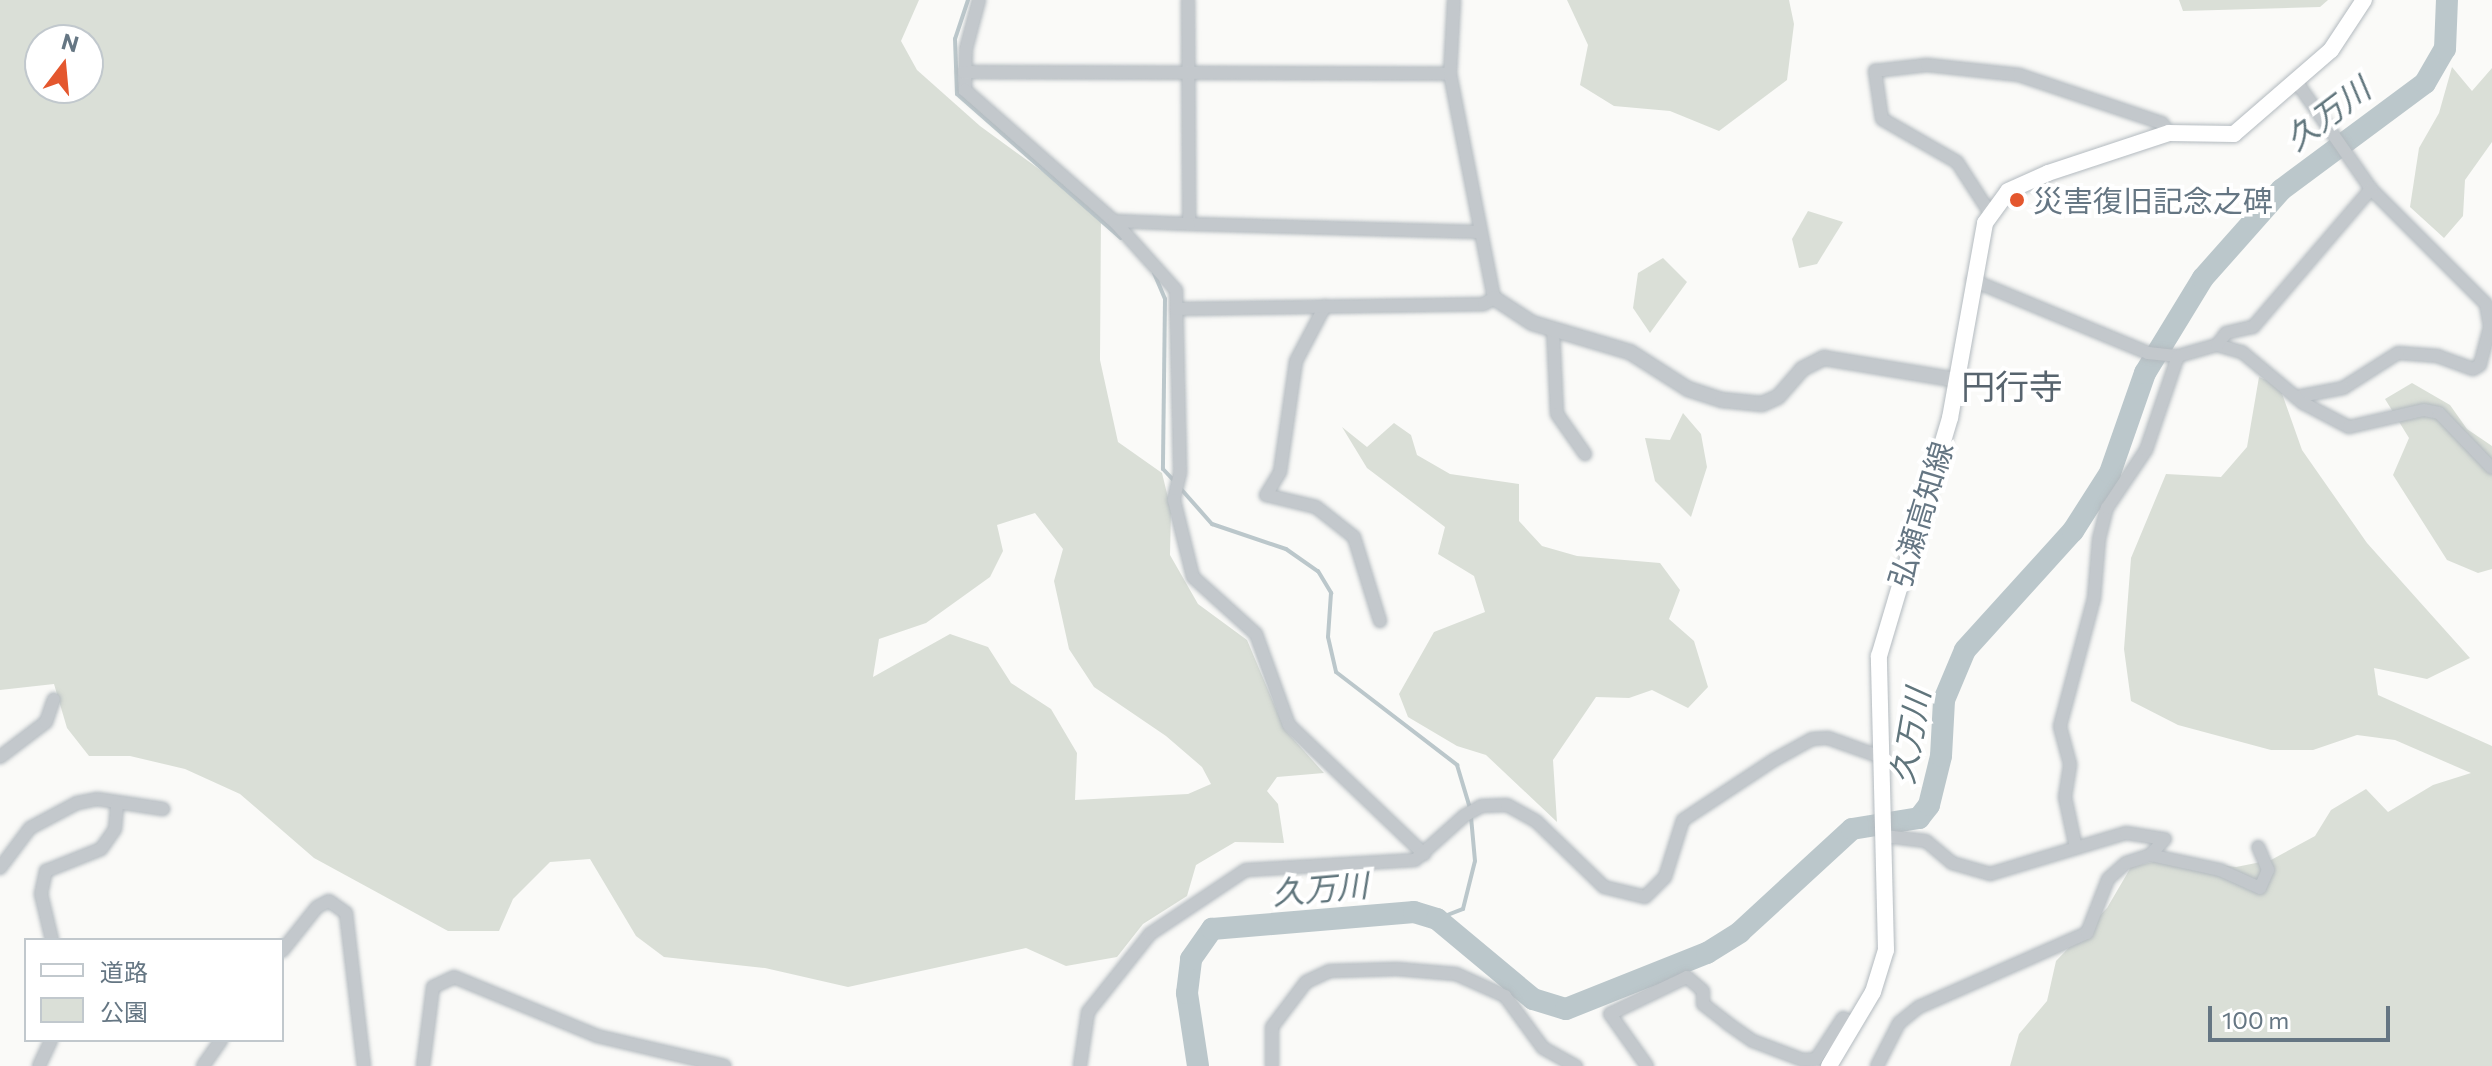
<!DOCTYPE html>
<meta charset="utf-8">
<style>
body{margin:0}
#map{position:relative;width:2492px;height:1066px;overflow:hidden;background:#fafaf8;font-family:Commissioner,"Noto Sans JP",sans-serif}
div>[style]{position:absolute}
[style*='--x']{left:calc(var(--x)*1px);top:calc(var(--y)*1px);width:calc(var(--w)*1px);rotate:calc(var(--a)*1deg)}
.green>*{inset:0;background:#dadfd7}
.stream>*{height:4px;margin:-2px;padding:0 2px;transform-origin:2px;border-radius:2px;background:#bbc7cb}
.river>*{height:22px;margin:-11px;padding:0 11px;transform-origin:11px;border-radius:11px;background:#bbc7cb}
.roads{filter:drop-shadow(0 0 2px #b3babf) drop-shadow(0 0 2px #b3babf)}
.minor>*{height:12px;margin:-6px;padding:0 6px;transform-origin:6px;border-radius:6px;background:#c3c8cc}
.tertiary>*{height:14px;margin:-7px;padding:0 7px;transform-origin:7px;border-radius:7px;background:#c3c8cc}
.secondary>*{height:16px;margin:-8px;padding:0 8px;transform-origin:8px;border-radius:8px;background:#fff}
.dots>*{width:22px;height:22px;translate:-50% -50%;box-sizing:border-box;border:4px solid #fff;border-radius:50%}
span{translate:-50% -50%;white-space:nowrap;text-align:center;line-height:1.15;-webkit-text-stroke:8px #fff;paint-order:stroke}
.poi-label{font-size:30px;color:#657683}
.left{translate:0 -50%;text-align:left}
.street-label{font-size:30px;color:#657683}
.water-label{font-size:32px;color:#60757c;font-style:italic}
.quarter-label{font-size:34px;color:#57646e}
.legend{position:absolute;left:24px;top:938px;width:260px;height:104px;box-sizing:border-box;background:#fff;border:2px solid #c1c8cd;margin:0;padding:10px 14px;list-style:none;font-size:24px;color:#657683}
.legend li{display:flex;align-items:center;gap:16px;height:40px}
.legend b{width:40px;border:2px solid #c1c8cd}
.north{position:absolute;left:24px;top:24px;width:80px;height:80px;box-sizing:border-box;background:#fff;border:2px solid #c1c8cd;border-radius:50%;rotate:16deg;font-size:22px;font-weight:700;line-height:32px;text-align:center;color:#657683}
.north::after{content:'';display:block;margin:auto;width:28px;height:36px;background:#e4572e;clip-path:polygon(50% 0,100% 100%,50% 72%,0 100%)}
.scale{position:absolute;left:2208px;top:1006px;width:182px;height:36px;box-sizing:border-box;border:4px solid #657683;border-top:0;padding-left:10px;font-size:24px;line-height:28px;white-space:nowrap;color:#657683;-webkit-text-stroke:6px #fff;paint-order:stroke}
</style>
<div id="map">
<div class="green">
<div style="clip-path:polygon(evenodd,0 0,919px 0,901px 41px,917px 70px,980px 126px,1101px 214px,1100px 360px,1118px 442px,1162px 473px,1171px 510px,1170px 555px,1198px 604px,1247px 640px,1285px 730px,1324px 773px,1277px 777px,1267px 791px,1278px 804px,1284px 843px,1235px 842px,1196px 865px,1187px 896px,1143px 924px,1117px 957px,1066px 966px,1026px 948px,848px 987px,765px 968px,664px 957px,636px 936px,590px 859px,550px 862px,513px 899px,499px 931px,448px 931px,314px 858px,240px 794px,185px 769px,130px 756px,89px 756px,67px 728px,54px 684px,0 690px,0 0,40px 40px,88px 40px,88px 88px,40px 88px,40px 40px,0 0,1035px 513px,1063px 549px,1054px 581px,1069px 649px,1094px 687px,1166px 736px,1202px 767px,1211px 784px,1188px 794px,1075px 800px,1077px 753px,1051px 709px,1011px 683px,988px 647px,950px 634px,873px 677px,879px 639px,926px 623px,990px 577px,1003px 551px,997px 525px,1035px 513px)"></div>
<div style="clip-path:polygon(1567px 0,1789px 0,1794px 24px,1787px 80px,1719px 131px,1670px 111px,1614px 106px,1580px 85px,1588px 45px)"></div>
<div style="clip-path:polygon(2179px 0,2328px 0,2320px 7px,2183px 11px)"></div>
<div style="clip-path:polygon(2452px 67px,2472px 91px,2492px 68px,2492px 142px,2465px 180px,2463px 216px,2444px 238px,2410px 207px,2419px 148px,2439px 113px)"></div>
<div style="clip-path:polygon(1808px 211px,1843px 222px,1817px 264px,1799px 268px,1792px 239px)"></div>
<div style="clip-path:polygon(1663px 258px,1687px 282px,1650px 333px,1633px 308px,1638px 273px)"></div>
<div style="clip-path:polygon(2259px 377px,2279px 385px,2302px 450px,2367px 543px,2470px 658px,2427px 679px,2374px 668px,2378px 695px,2492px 746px,2492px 1066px,2010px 1066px,2019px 1034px,2047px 1001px,2056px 961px,2107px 908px,2131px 867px,2166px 859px,2236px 867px,2271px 860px,2315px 836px,2331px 810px,2366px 789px,2388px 812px,2433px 785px,2471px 773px,2395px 740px,2357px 735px,2313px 750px,2271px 750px,2178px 725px,2131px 701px,2124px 649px,2131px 558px,2166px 474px,2221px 477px,2247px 447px)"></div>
<div style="clip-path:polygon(2412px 383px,2450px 405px,2467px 429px,2492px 446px,2492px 569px,2478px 573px,2447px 560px,2393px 475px,2409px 438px,2385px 399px)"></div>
<div style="clip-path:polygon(1683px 413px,1701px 434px,1707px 467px,1691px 517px,1655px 481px,1645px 438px,1670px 440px)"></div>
<div style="clip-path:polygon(1394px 423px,1411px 435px,1417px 455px,1450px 474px,1519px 484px,1519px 521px,1542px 546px,1577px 556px,1660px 563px,1680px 590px,1669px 619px,1694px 641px,1708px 687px,1688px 708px,1652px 690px,1629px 698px,1596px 697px,1553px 760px,1557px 822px,1486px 755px,1457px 746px,1408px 717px,1399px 694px,1434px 632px,1485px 612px,1474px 576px,1438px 554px,1445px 527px,1367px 468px,1342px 427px,1367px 447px)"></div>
</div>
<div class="stream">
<div style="--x:968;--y:0;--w:41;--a:108.4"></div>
<div style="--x:955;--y:39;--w:55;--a:87.9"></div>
<div style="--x:957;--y:94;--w:218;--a:41.3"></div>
<div style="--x:1154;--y:273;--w:28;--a:67"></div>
<div style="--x:1165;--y:299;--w:170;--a:90.7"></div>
<div style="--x:1163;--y:469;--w:18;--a:47"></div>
<div style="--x:1181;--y:489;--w:47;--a:48.5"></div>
<div style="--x:1212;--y:524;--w:78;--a:18.7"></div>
<div style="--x:1286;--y:549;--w:39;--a:35"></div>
<div style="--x:1318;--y:571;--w:26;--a:59"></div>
<div style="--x:1331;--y:593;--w:44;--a:93.9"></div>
<div style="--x:1328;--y:637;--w:36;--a:77"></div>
<div style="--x:1336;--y:672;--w:153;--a:37.5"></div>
<div style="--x:1457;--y:765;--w:45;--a:73.2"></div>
<div style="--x:1437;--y:919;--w:28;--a:-21"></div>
<div style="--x:1463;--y:909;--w:49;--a:-76"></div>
<div style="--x:1475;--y:861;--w:44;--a:-95.2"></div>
</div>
<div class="river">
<div style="--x:1198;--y:1066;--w:74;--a:-98.6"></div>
<div style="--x:1187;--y:993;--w:34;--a:-83"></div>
<div style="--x:1191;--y:959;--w:37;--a:-55"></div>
<div style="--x:1212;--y:929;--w:203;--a:-4.8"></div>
<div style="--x:1414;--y:912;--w:24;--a:17"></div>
<div style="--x:1437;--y:919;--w:125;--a:39.8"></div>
<div style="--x:1533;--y:999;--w:34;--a:17"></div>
<div style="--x:1566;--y:1009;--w:152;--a:-21.7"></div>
<div style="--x:1707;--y:953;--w:39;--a:-32"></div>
<div style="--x:1740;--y:932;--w:152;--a:-42.6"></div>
<div style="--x:1852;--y:829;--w:68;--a:-9.3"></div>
<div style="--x:1919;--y:818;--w:16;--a:-52"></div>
<div style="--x:1929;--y:805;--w:50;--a:-76.2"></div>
<div style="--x:1941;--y:756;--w:56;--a:-86.9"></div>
<div style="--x:1944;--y:700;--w:54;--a:-67.2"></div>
<div style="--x:1965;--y:650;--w:161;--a:-47.8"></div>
<div style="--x:2073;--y:531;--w:69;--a:-57.5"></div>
<div style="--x:2110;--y:473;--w:106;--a:-70.7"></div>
<div style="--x:2145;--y:373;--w:111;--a:-58.6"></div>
<div style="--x:2203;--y:278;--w:118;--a:-48.4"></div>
<div style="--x:2281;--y:190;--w:179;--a:-36.6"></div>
<div style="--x:2425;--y:83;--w:39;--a:-60"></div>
<div style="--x:2445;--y:49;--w:49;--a:-87.7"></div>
</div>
<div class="roads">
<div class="minor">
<div style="--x:979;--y:0;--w:51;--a:104.9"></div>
<div style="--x:966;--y:49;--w:41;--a:91.4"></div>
<div style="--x:965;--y:90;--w:198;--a:41.3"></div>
<div style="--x:1114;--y:221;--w:93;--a:48.1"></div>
<div style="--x:1176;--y:290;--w:183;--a:88.7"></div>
<div style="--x:1180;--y:473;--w:28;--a:103"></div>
<div style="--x:1174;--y:500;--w:79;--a:76.1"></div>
<div style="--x:1193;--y:577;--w:85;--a:42.1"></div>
<div style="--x:1256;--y:634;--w:97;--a:70.1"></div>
<div style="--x:1289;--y:725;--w:187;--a:43.7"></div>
<div style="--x:1188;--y:0;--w:224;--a:89.7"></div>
<div style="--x:1189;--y:224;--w:290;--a:1.6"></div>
<div style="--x:964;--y:72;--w:486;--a:0.2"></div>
<div style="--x:2296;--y:81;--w:131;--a:55.2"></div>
<div style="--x:2371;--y:189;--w:163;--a:45"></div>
<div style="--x:2486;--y:304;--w:23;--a:80"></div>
<div style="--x:2490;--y:327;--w:39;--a:105"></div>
<div style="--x:2480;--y:365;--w:8;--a:150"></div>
<div style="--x:2473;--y:369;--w:37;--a:-160"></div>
<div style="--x:2438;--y:356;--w:40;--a:-175.7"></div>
<div style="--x:2398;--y:353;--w:65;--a:147.5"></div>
<div style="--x:2343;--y:388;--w:48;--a:169.2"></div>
<div style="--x:1990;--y:213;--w:61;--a:-122.9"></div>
<div style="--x:1957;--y:162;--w:86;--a:-150.2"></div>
<div style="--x:1882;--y:119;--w:49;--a:-98.3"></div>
<div style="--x:1875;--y:71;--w:52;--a:-6.6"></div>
<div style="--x:1927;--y:65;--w:93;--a:6.2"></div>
<div style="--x:2019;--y:75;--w:151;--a:18.6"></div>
<div style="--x:2162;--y:123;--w:12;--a:55"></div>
<div style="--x:1114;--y:221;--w:75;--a:2.3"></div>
<div style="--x:1972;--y:280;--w:191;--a:22.5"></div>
<div style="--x:2148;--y:353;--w:30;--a:6"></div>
<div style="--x:2178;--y:356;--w:41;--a:-15.8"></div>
<div style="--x:2217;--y:345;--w:26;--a:16"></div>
<div style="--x:2242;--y:352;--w:80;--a:39.9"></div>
<div style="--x:2303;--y:403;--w:52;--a:27.6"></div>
<div style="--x:2349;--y:427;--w:77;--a:-12.8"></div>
<div style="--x:2424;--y:410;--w:15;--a:11"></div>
<div style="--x:2439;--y:413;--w:76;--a:46.1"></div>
<div style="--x:1325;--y:306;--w:62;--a:117.8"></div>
<div style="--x:1296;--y:361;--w:112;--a:98.2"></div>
<div style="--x:1280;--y:472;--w:27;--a:121"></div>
<div style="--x:1266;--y:495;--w:51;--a:13.5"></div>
<div style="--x:1316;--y:507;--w:48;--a:38.3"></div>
<div style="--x:1354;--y:537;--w:88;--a:72.8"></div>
<div style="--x:1176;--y:309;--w:308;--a:-0.9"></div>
<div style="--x:1484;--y:304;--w:12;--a:-31"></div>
<div style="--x:1494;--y:298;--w:228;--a:-101.1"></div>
<div style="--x:1450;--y:74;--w:74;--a:-86.9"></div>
<div style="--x:1553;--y:329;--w:85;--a:87.3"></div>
<div style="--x:1557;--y:414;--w:49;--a:55"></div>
<div style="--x:2217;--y:345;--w:15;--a:-53"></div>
<div style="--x:2226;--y:333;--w:28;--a:-13"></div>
<div style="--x:2253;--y:327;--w:182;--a:-49.5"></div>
<div style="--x:0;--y:757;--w:58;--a:-37.3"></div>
<div style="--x:46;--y:722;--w:24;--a:-71"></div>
<div style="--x:1885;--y:836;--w:41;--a:7"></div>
<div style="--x:1926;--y:841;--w:34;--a:40"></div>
<div style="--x:1952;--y:863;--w:40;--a:16"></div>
<div style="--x:1990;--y:874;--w:142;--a:-16.8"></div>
<div style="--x:2126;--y:833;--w:39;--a:9"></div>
<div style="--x:2165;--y:839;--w:22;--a:133"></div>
<div style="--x:2076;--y:848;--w:52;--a:-102.2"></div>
<div style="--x:2065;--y:797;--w:33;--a:-81"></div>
<div style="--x:2070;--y:764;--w:39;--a:-105"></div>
<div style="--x:2060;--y:726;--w:132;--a:-75.1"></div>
<div style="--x:2094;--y:598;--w:59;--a:-85.2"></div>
<div style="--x:2099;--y:539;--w:32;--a:-76"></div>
<div style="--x:2107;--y:508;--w:70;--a:-56.1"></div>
<div style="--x:2146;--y:450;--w:99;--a:-71.2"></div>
<div style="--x:0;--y:868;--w:50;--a:-53.1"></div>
<div style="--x:30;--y:828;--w:53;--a:-28"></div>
<div style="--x:77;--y:803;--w:20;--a:-11"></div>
<div style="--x:97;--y:799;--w:67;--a:8.6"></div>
<div style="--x:52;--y:940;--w:47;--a:-103.4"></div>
<div style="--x:41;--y:894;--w:24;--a:-78"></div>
<div style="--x:46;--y:871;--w:59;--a:-21.8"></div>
<div style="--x:101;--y:849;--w:24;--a:-55"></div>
<div style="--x:115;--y:829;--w:24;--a:-85"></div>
<div style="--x:282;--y:951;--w:56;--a:-51.5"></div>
<div style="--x:317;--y:907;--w:13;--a:-27"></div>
<div style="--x:329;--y:901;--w:21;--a:35"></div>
<div style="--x:346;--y:913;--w:154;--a:83.3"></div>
<div style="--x:39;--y:1066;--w:29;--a:-65"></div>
<div style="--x:203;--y:1066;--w:32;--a:-55"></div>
<div style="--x:423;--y:1066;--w:80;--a:-82.8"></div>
<div style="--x:433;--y:987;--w:23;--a:-25"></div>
<div style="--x:454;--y:977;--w:155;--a:22.4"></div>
<div style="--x:597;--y:1036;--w:131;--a:13.2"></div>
<div style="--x:1080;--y:1066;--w:55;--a:-81.6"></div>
<div style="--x:1088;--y:1012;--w:100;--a:-51.5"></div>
<div style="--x:1150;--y:934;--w:115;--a:-33.7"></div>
<div style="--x:1246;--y:870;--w:169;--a:-3.4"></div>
<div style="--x:1415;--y:860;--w:66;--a:-41.9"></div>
<div style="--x:1464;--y:816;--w:20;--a:-30"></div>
<div style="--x:1481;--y:806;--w:26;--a:-2"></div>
<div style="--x:1507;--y:805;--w:33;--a:29"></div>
<div style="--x:1536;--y:821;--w:95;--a:44.1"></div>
<div style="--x:1604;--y:887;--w:42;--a:13.7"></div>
<div style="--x:1645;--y:897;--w:28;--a:-45"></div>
<div style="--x:1665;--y:877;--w:60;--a:-72.5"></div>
<div style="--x:1683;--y:820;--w:109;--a:-33.4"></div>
<div style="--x:1774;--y:760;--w:43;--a:-28.9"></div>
<div style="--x:1812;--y:739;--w:16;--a:-4"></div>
<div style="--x:1828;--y:738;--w:56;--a:19.7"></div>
<div style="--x:1272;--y:1066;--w:39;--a:-90"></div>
<div style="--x:1272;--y:1027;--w:56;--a:-52.9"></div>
<div style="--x:1306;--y:982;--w:26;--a:-25"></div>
<div style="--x:1330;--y:971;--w:67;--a:-1.7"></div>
<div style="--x:1397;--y:969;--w:59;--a:4.8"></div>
<div style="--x:1456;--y:974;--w:54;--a:24.2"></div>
<div style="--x:1505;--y:996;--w:64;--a:53.8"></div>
<div style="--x:1543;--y:1048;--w:38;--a:29"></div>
<div style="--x:1647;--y:1066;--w:64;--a:-125.4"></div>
<div style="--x:1610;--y:1014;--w:85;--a:-25.7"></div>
<div style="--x:1687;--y:977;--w:21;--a:41"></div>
<div style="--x:1703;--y:991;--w:13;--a:90"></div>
<div style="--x:1703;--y:1004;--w:31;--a:38"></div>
<div style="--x:1727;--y:1023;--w:32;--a:35"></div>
<div style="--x:1753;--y:1041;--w:53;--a:20.8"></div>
<div style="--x:1803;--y:1060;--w:13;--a:-4"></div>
<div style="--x:1816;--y:1059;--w:49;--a:-56.6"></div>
<div style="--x:1843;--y:1018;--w:12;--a:31"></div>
<div style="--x:1877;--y:1066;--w:48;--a:-62.9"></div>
<div style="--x:1899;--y:1023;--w:26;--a:-39"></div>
<div style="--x:1919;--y:1007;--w:184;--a:-23.8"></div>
<div style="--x:2087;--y:933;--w:58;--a:-68.7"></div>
<div style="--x:2108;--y:879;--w:24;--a:-42"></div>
<div style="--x:2126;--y:863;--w:25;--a:-18"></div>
<div style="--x:2150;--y:855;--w:72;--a:12.1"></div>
<div style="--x:2220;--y:870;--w:44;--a:24.2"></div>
<div style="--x:2260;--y:888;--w:20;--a:-66"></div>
<div style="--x:2268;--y:870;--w:25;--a:-113"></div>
</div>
<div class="tertiary">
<div style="--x:1494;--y:298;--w:45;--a:33.3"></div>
<div style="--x:1532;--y:323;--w:102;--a:16.5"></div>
<div style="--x:1630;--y:352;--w:69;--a:32.5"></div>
<div style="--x:1688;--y:389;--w:36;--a:18"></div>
<div style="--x:1722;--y:400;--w:40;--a:5.7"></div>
<div style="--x:1762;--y:404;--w:17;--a:-24"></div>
<div style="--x:1778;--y:397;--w:37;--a:-49"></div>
<div style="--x:1802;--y:369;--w:25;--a:-27"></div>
<div style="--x:1824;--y:358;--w:135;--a:9.4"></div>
</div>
<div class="secondary">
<div style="--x:1829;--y:1066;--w:86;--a:-59.3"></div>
<div style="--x:1873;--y:992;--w:44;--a:-72.8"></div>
<div style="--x:1886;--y:950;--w:294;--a:-91.4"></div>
<div style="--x:1879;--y:656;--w:248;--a:-73.4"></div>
<div style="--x:1950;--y:418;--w:198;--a:-79.8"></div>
<div style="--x:1985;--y:223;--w:39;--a:-54"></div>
<div style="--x:2008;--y:191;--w:44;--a:-24.2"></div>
<div style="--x:2048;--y:173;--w:127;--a:-18.3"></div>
<div style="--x:2169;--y:133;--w:65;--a:0.9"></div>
<div style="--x:2234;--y:134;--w:128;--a:-40.9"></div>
<div style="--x:2331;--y:50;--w:60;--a:-56.6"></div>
</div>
</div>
<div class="dots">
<div style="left:2017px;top:200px;background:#e4572e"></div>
</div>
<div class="poi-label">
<span class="left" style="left:2033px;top:200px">災害復旧記念之碑</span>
</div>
<div class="street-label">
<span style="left:1920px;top:514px;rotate:-73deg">弘瀬高知線</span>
</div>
<div class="water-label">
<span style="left:2327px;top:113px;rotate:-37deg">久万川</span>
<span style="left:1909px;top:736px;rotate:-80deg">久万川</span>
<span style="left:1320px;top:888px;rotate:-5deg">久万川</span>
</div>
<div class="quarter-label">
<span style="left:2012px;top:386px">円行寺</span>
</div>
<ul class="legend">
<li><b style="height:10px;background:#fff"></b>道路</li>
<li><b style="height:22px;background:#dadfd7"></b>公園</li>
</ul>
<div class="north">N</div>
<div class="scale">100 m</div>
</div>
